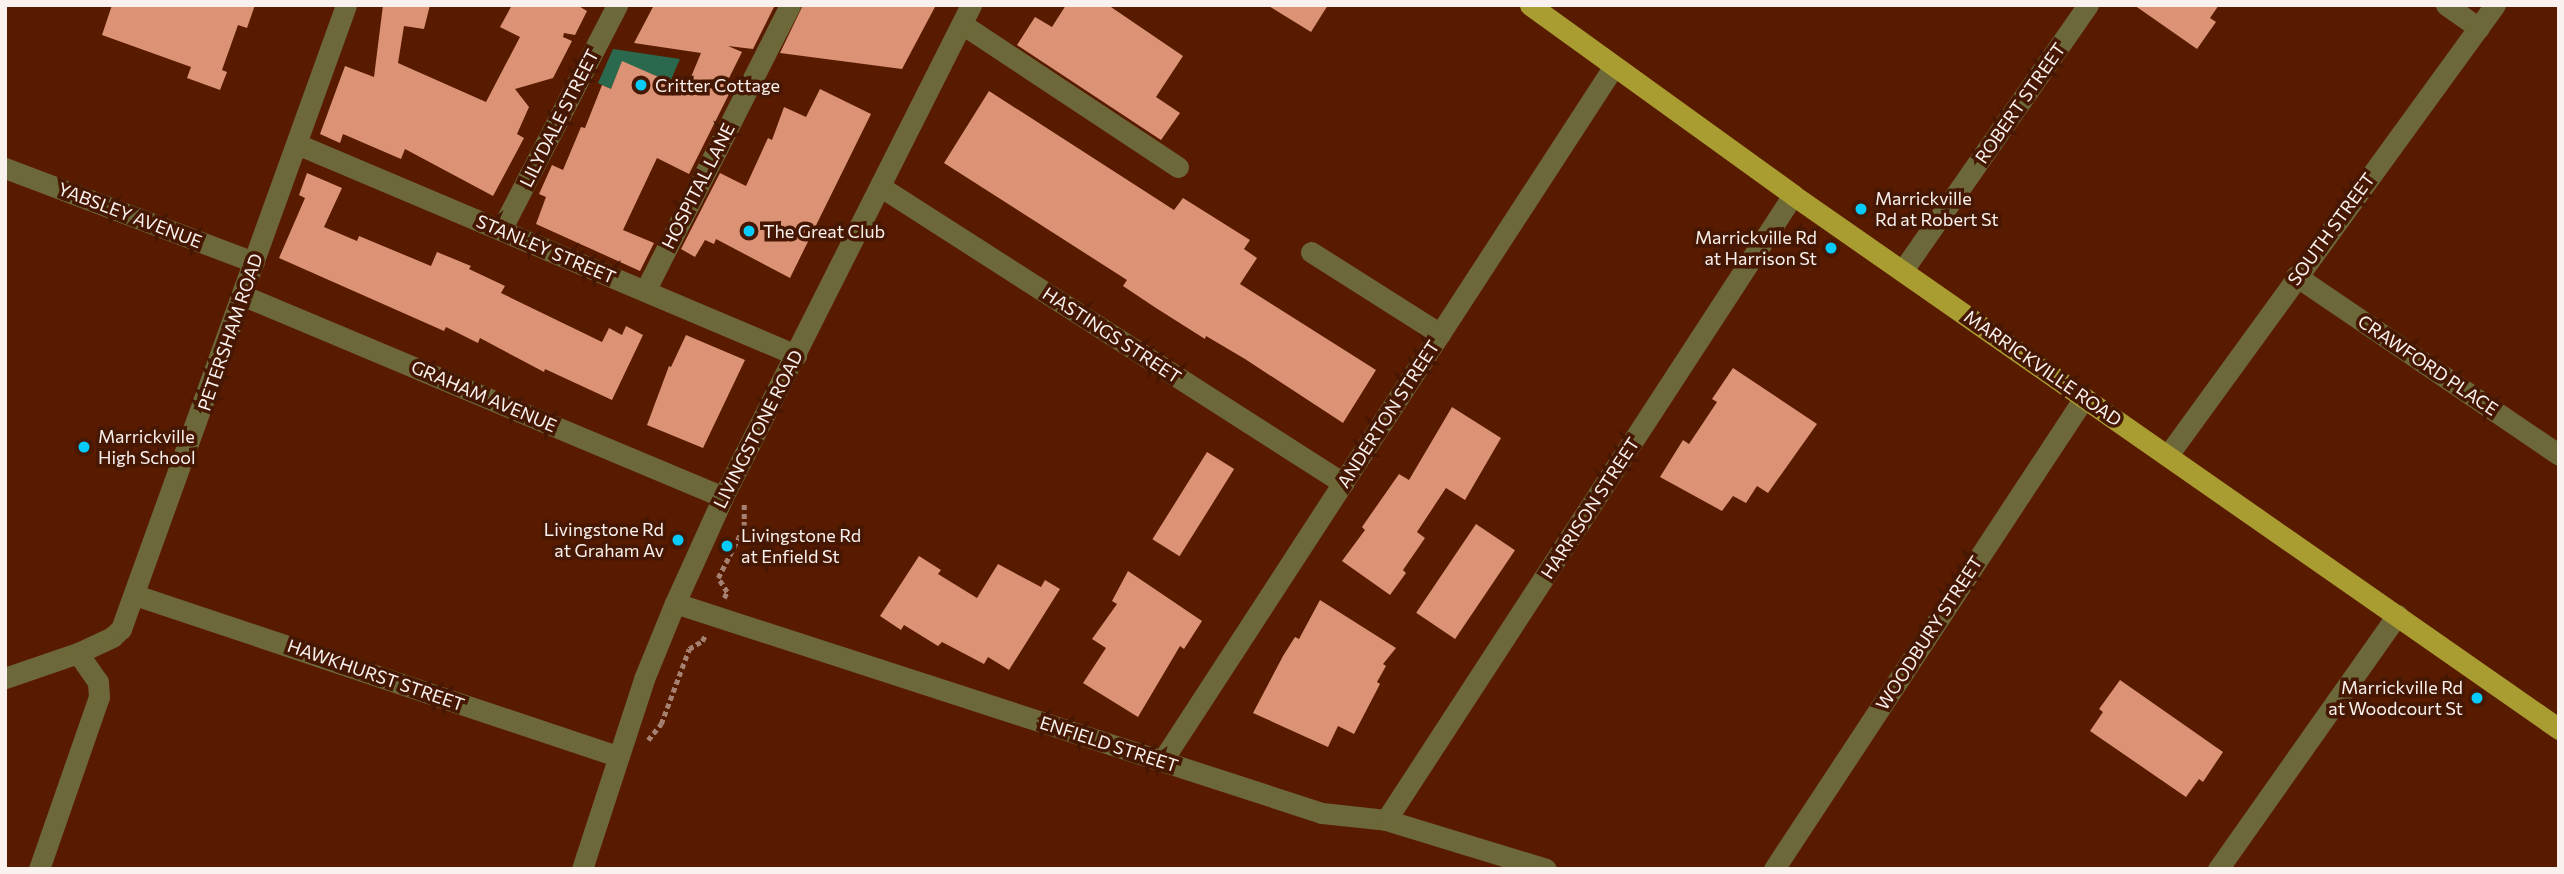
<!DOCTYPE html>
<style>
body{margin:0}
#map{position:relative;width:2564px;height:874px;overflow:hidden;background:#581b00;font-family:Commissioner,sans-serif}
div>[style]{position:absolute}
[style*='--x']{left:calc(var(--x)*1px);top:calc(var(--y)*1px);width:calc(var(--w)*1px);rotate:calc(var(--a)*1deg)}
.green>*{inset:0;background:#2b694e}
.building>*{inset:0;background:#db9275;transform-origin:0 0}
.path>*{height:4.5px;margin-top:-2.25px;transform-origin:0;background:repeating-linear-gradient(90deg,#a58171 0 5px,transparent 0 8.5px)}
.minor>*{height:21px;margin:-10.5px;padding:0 10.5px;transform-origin:10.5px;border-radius:10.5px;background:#6d6839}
.major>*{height:21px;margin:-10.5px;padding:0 10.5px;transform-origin:10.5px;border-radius:10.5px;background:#a99c30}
.dots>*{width:19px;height:19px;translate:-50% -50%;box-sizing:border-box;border:4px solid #461703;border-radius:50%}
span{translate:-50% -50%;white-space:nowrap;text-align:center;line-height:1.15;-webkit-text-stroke:7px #461703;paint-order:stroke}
.poi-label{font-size:18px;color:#f9f1ee}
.left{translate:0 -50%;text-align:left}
.right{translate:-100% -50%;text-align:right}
.street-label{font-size:18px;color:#f9f1ee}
.frame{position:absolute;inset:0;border:7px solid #f9f1ee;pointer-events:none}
</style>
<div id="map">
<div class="green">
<div style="clip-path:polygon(613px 49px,680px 59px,670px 82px,622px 62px,611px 89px,598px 83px)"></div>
</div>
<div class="building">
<div style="clip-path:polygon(112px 5px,255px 5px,247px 28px,238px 25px,222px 70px,227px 72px,220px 90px,187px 78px,191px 67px,102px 35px)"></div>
<div style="clip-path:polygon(383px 5px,430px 5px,424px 29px,404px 26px,398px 63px,486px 102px,520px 37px,500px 27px,512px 5px,577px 5px,587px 11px,575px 35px,564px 33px,563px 37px,572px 41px,553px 78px,515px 89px,529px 107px,517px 134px,524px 138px,493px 196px,405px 149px,401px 159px,343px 134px,340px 143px,320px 134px,345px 66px,374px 77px)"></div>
<div style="clip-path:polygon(654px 5px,775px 5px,753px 49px,728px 46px,742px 52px,726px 84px,732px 88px,689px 174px,657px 158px,623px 230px,654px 243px,640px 271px,536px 224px,546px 197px,539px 194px,552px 165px,563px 170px,581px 127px,585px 128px,602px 85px,611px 89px,622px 61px,686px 89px,701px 53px,634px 43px)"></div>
<div style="clip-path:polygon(803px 5px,936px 5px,902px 69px,780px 53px)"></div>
<div style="clip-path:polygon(1066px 5px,1108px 5px,1183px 56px,1156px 97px,1180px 113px,1161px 140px,1017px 45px,1035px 17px,1052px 27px)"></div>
<div style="clip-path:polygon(1267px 5px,1328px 5px,1311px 32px)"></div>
<div style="clip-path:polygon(2134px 5px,2219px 5px,2210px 18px,2216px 22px,2197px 49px)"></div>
<div style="clip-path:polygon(820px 89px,871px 114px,790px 278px,716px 239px,714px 244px,705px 240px,695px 257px,681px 249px,720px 173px,746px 186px,768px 138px,772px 140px,784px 107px,806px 117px)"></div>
<div style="clip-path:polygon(989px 91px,1174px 210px,1183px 198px,1250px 240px,1244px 249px,1257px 258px,1240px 284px,1376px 370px,1343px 423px,1245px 359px,1206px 336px,1205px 339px,1156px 308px,1123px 286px,1127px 280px,944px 163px)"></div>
<div style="clip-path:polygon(307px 173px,342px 188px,324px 227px,357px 241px,359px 236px,431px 266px,437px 252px,471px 266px,469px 269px,505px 286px,501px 293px,602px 342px,609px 328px,622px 335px,626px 326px,643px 335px,612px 400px,545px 369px,544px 372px,480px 338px,478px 343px,446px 327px,444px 331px,279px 258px,305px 198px,299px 195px)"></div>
<div style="clip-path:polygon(686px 335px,745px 360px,703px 448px,647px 425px,669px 366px,671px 367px)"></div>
<div style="clip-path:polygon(1733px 368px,1817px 424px,1768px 493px,1757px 486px,1746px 503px,1733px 496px,1722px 511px,1660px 477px,1683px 440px,1689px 444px,1717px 402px,1712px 399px)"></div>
<div style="clip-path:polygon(1452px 407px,1501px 438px,1465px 500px,1446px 488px,1417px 532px,1425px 538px,1403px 570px,1406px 573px,1390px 595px,1342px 561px,1365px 530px,1362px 527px,1399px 474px,1409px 480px)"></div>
<div style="left:1207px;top:452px;width:32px;height:103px;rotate:32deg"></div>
<div style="left:1476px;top:524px;width:47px;height:107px;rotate:34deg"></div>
<div style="clip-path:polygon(919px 556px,941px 570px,938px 574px,977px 598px,998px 564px,1041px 587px,1045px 580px,1060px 589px,1009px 670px,988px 657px,984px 664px,942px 642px,938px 646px,904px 625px,901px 630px,880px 616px)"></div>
<div style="clip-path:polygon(1128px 571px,1202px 621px,1184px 649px,1180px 646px,1138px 717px,1083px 683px,1106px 648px,1092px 639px,1117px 604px,1112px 601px)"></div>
<div style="clip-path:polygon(1320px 600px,1396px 648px,1383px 664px,1386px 666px,1377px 682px,1380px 684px,1354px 734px,1338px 726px,1328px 747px,1253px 713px,1283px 656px,1295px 637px,1299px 639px)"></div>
<div style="clip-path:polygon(2120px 680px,2223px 752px,2203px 782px,2199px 779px,2186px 797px,2090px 731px,2103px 712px,2099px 709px)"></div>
</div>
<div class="path">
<div style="--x:724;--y:598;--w:7;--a:-63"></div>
<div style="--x:727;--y:592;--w:17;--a:-123"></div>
<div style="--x:718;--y:578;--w:57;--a:-63"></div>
<div style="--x:744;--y:527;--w:23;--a:-90"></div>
<div style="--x:648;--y:740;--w:21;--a:-51"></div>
<div style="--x:661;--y:724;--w:80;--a:-69.5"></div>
<div style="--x:689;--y:649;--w:15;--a:-32"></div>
<div style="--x:702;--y:641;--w:8;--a:-60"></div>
</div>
<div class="minor">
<div style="--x:2446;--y:5;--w:40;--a:34.9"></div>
<div style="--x:962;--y:24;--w:259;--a:33.5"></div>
<div style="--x:297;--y:144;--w:542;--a:22.92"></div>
<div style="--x:5;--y:168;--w:266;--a:20.7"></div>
<div style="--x:881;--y:187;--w:549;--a:32.65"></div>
<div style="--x:501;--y:230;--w:253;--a:-62.7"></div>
<div style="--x:1311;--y:252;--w:153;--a:32.4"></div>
<div style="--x:1903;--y:270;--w:323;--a:-55.1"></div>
<div style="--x:2296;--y:276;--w:318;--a:34.2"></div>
<div style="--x:645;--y:291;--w:321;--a:-63.1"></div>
<div style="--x:244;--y:296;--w:519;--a:22.76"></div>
<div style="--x:2168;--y:455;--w:556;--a:-54"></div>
<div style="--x:135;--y:595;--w:508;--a:18.47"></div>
<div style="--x:675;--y:603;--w:680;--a:17.98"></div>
<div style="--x:1322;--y:813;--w:64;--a:6.2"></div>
<div style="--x:1386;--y:820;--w:167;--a:17"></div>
<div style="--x:5;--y:678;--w:77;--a:-18.9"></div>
<div style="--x:78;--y:653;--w:38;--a:-25"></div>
<div style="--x:112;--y:637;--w:12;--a:-42"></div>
<div style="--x:121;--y:629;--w:663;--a:-70.17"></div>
<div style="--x:1162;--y:761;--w:829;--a:-56.96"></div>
<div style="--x:1386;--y:820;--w:746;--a:-56.93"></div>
<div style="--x:39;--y:869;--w:182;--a:-70.8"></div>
<div style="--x:99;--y:697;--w:15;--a:-94"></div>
<div style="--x:98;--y:682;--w:35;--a:-125"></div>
<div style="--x:582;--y:869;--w:200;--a:-71.9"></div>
<div style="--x:644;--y:679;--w:82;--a:-67.8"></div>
<div style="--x:675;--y:603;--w:116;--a:-65.6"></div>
<div style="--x:723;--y:497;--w:551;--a:-63.25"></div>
<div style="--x:1774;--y:869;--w:564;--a:-56.65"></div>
<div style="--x:2218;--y:869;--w:311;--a:-54.8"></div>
</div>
<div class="major">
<div style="--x:1530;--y:5;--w:324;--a:35.8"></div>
<div style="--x:1793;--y:195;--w:934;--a:34.88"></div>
</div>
<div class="dots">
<div style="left:641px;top:85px;background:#04cbf9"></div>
<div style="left:1861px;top:209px;background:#04cbf9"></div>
<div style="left:749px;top:231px;background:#04cbf9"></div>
<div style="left:1831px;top:248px;background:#04cbf9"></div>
<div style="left:84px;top:447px;background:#04cbf9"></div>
<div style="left:678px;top:540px;background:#04cbf9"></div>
<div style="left:727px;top:546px;background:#04cbf9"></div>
<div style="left:2477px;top:698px;background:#04cbf9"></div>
</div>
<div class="poi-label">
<span class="left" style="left:655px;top:85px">Critter Cottage</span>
<span class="left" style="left:1875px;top:209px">Marrickville<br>Rd at Robert St</span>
<span class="left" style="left:763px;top:231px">The Great Club</span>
<span class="right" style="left:1817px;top:248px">Marrickville Rd<br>at Harrison St</span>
<span class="left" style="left:98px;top:447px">Marrickville<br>High School</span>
<span class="right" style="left:664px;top:540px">Livingstone Rd<br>at Graham Av</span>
<span class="left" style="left:741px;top:546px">Livingstone Rd<br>at Enfield St</span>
<span class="right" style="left:2463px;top:698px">Marrickville Rd<br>at Woodcourt St</span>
</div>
<div class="street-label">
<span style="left:2020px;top:103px;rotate:-55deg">ROBERT STREET</span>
<span style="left:559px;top:118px;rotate:-63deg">LILYDALE STREET</span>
<span style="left:698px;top:186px;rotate:-63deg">HOSPITAL LANE</span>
<span style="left:130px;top:215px;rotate:21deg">YABSLEY AVENUE</span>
<span style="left:2331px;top:229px;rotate:-54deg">SOUTH STREET</span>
<span style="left:546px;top:249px;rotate:23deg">STANLEY STREET</span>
<span style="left:230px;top:332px;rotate:-71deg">PETERSHAM ROAD</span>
<span style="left:1112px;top:335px;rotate:33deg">HASTINGS STREET</span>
<span style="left:2428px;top:365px;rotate:34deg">CRAWFORD PLACE</span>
<span style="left:2043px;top:368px;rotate:35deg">MARRICKVILLE ROAD</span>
<span style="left:484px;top:396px;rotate:23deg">GRAHAM AVENUE</span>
<span style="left:1388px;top:414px;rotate:-57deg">ANDERTON STREET</span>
<span style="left:758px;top:429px;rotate:-63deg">LIVINGSTONE ROAD</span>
<span style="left:1590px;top:508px;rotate:-57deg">HARRISON STREET</span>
<span style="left:1929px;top:633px;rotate:-57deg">WOODBURY STREET</span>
<span style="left:376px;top:675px;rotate:19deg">HAWKHURST STREET</span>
<span style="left:1109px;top:744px;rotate:18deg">ENFIELD STREET</span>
</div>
<div class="frame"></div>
</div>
